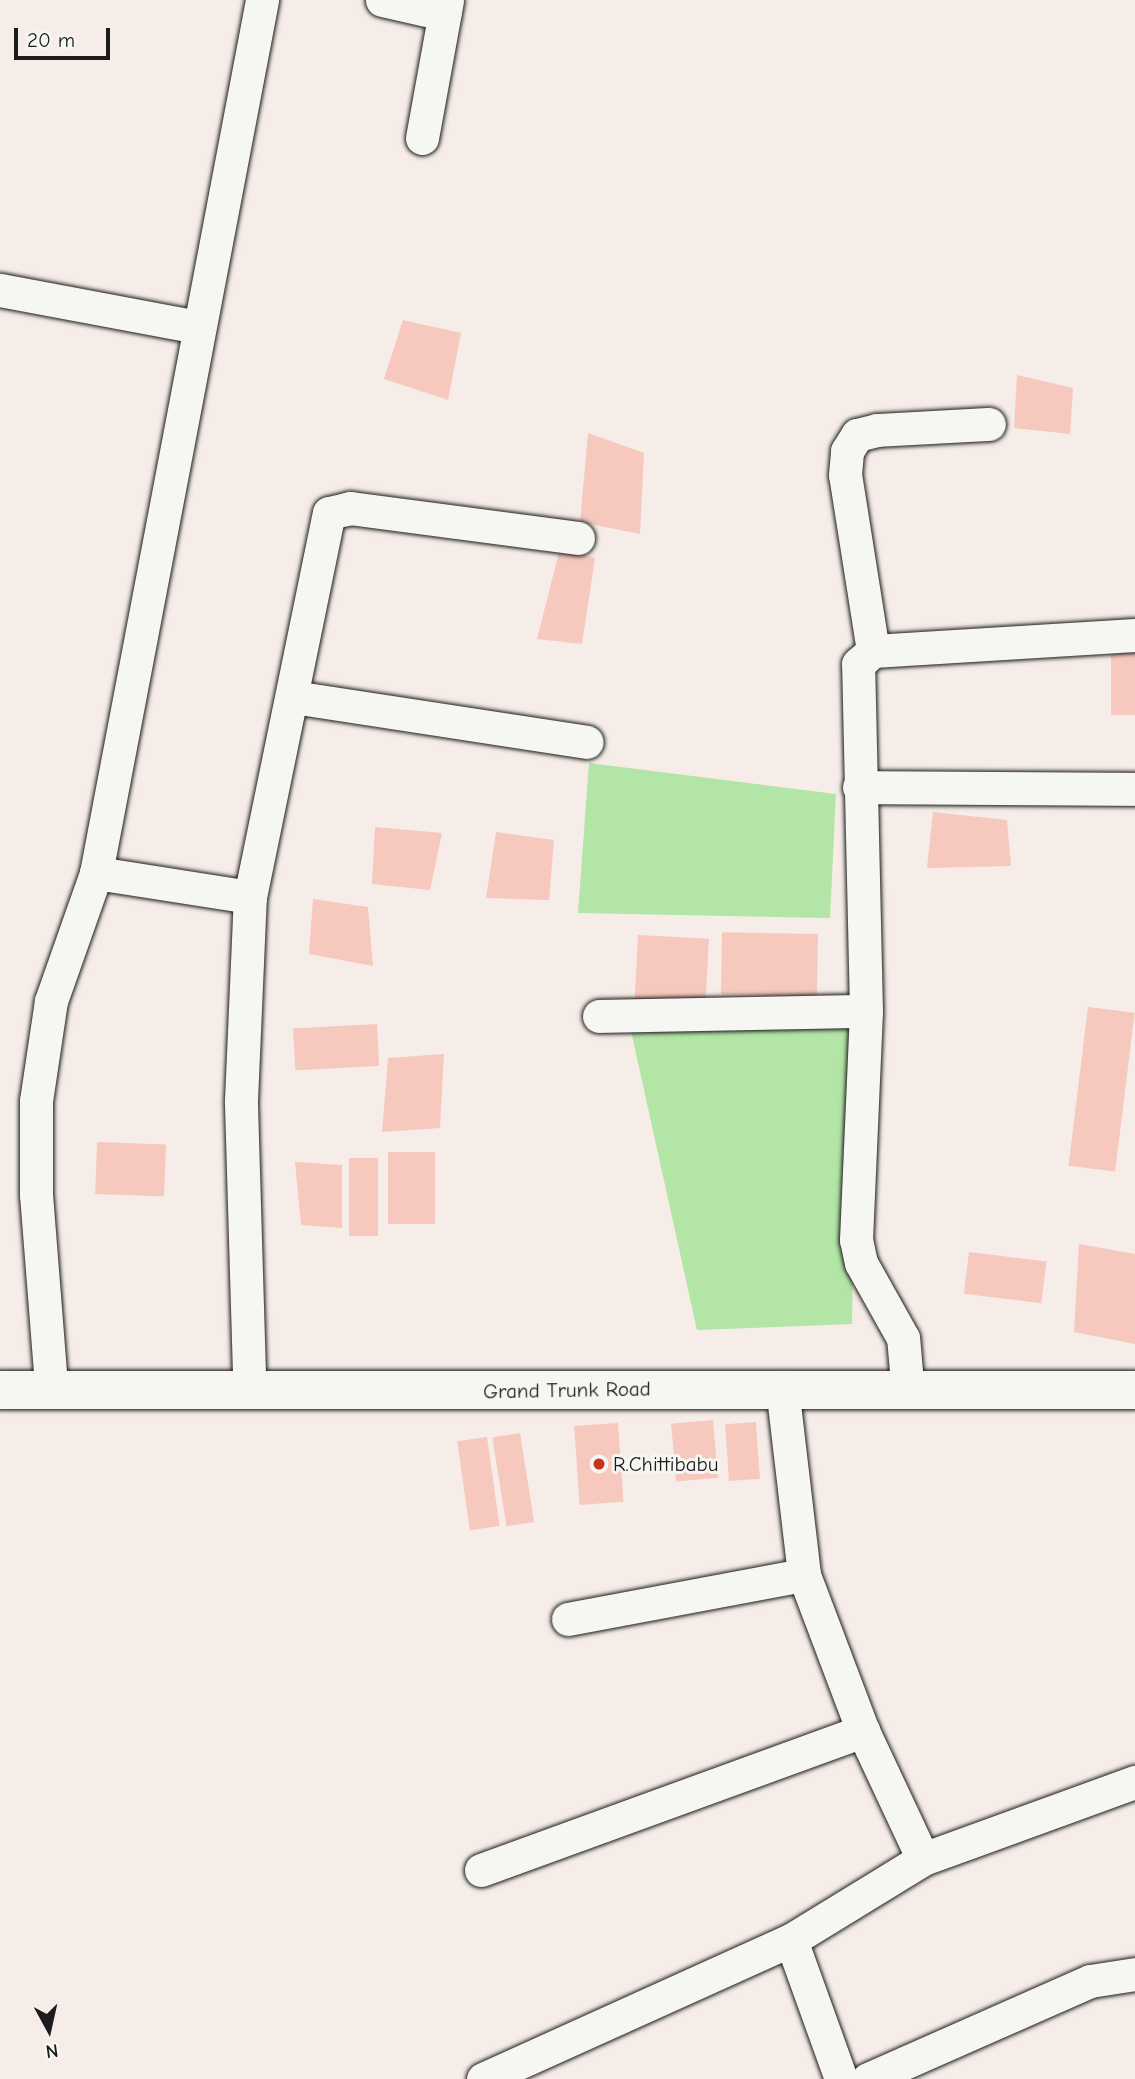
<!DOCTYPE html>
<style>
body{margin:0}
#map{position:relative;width:1135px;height:2079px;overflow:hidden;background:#f6ede8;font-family:"Comic Neue",sans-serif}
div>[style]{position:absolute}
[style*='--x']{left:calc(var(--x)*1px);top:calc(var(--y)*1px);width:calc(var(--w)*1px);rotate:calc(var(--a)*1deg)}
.green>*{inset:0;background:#b3e5a6}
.building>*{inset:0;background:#f7c8be;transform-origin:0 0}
.roads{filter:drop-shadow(0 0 2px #1c1c1c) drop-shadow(0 0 2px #1c1c1c)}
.minor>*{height:33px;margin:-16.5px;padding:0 16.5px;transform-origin:16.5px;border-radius:16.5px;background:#f6f6f2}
.major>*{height:38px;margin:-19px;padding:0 19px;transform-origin:19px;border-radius:19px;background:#f6f6f2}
.dots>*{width:19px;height:19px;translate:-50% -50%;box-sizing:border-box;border:4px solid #f6f6f2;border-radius:50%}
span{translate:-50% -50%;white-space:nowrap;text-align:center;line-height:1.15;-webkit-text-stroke:6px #f6f6f2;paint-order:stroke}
.street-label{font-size:21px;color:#1c1c1c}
.poi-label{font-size:21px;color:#1c1c1c}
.left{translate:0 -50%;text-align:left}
.north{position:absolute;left:14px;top:1995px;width:70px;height:70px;-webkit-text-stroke:5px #f6f6f2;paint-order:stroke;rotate:172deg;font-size:19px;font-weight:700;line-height:28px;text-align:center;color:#1c1c1c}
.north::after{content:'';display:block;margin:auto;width:24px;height:32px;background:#1c1c1c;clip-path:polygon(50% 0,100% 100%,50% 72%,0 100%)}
.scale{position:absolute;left:14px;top:28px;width:96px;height:32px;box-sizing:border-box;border:4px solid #1c1c1c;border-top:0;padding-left:9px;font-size:21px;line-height:24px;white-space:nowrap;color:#1c1c1c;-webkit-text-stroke:5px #f6f6f2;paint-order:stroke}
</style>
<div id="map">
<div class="green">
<div style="clip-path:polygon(589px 763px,836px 794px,830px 918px,578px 913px)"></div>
<div style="clip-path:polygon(856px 1024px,852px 1324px,697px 1330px,631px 1031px)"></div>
</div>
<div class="building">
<div style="clip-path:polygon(403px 320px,461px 333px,448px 400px,384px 379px)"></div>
<div style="clip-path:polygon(1017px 375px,1073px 388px,1070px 434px,1014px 428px)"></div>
<div style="clip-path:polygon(588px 433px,644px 453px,640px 534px,580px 522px)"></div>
<div style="clip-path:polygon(560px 548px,595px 558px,582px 644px,537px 639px)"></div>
<div style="left:1135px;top:653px;width:62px;height:24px;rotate:90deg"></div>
<div style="clip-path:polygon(933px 812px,1007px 820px,1011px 866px,927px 868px)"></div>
<div style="clip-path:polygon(375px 827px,442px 833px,430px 890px,372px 884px)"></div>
<div style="clip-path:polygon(496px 832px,554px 840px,549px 900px,486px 898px)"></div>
<div style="clip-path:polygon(313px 899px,368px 907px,373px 966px,309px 954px)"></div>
<div style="left:818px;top:934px;width:62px;height:96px;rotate:91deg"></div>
<div style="left:638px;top:935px;width:71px;height:67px;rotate:3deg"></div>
<div style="left:1088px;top:1007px;width:47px;height:160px;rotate:7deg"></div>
<div style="left:377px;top:1024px;width:42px;height:84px;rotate:87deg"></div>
<div style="clip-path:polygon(444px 1054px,440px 1128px,382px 1132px,388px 1058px)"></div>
<div style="left:97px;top:1142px;width:69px;height:52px;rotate:2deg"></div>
<div style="left:388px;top:1152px;width:47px;height:72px"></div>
<div style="left:349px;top:1158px;width:29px;height:78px"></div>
<div style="clip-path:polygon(295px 1162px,342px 1165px,342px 1228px,301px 1225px)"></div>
<div style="clip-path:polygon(1079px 1244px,1135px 1254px,1135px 1344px,1074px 1332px)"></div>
<div style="left:969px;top:1252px;width:78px;height:42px;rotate:7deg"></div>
<div style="left:713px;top:1420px;width:58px;height:42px;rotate:85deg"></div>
<div style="left:756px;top:1422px;width:57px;height:31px;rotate:86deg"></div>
<div style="left:618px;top:1423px;width:79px;height:44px;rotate:86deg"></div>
<div style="left:520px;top:1433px;width:90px;height:28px;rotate:81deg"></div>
<div style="left:487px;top:1437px;width:90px;height:30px;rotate:82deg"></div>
</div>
<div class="roads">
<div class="minor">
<div style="--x:382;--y:0;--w:64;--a:12.7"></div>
<div style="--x:422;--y:138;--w:140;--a:-79.7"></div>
<div style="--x:0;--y:290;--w:201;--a:10.6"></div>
<div style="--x:873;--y:651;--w:178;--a:-99"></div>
<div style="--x:845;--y:475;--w:24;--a:-85"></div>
<div style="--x:847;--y:451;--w:19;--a:-58"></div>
<div style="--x:857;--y:435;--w:21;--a:-14"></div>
<div style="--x:877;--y:430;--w:112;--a:-3.1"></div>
<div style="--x:293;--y:697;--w:297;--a:8.7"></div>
<div style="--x:859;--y:787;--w:276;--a:0.4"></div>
<div style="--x:250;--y:897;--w:156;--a:-171.1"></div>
<div style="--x:96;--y:873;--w:889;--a:-79.23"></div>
<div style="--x:599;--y:1016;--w:267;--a:-1.1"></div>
<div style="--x:906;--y:1371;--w:33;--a:-95"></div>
<div style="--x:903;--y:1338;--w:86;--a:-119.2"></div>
<div style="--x:861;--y:1263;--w:24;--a:-102"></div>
<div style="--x:856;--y:1240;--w:229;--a:-87.5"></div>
<div style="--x:866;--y:1011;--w:347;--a:-91.3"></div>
<div style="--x:858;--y:664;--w:20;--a:-41"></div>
<div style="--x:873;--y:651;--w:262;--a:-3.5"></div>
<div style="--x:50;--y:1372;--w:178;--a:-94.5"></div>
<div style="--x:36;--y:1195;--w:94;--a:-90"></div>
<div style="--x:36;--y:1101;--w:101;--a:-81.5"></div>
<div style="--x:51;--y:1001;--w:136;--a:-70.6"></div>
<div style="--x:249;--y:1374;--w:274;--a:-91.7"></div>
<div style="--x:241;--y:1100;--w:203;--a:-87.5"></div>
<div style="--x:250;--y:897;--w:392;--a:-78.4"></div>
<div style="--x:329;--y:513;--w:22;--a:-13"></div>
<div style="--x:350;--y:508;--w:230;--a:7.5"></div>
<div style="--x:782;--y:1387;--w:189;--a:83.3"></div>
<div style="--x:804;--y:1575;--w:167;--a:69.3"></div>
<div style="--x:863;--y:1731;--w:141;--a:64.9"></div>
<div style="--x:923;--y:1859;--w:226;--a:-20"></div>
<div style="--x:568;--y:1619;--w:240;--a:-10.6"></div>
<div style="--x:481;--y:1870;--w:407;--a:-20"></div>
<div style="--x:791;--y:1940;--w:148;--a:70.2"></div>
<div style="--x:483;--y:2079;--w:338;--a:-24.3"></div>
<div style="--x:791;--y:1940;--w:155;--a:-31.5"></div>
<div style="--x:868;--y:2079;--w:243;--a:-23.8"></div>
<div style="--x:1090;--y:1981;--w:46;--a:-8.8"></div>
</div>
<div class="major">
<div style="--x:0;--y:1390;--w:1135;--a:0"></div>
</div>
</div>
<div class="dots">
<div style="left:599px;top:1464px;background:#c8321e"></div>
</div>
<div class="street-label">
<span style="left:567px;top:1390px;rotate:-1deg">Grand Trunk Road</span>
</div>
<div class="poi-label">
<span class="left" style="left:613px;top:1464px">R.Chittibabu</span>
</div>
<div class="north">N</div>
<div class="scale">20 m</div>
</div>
